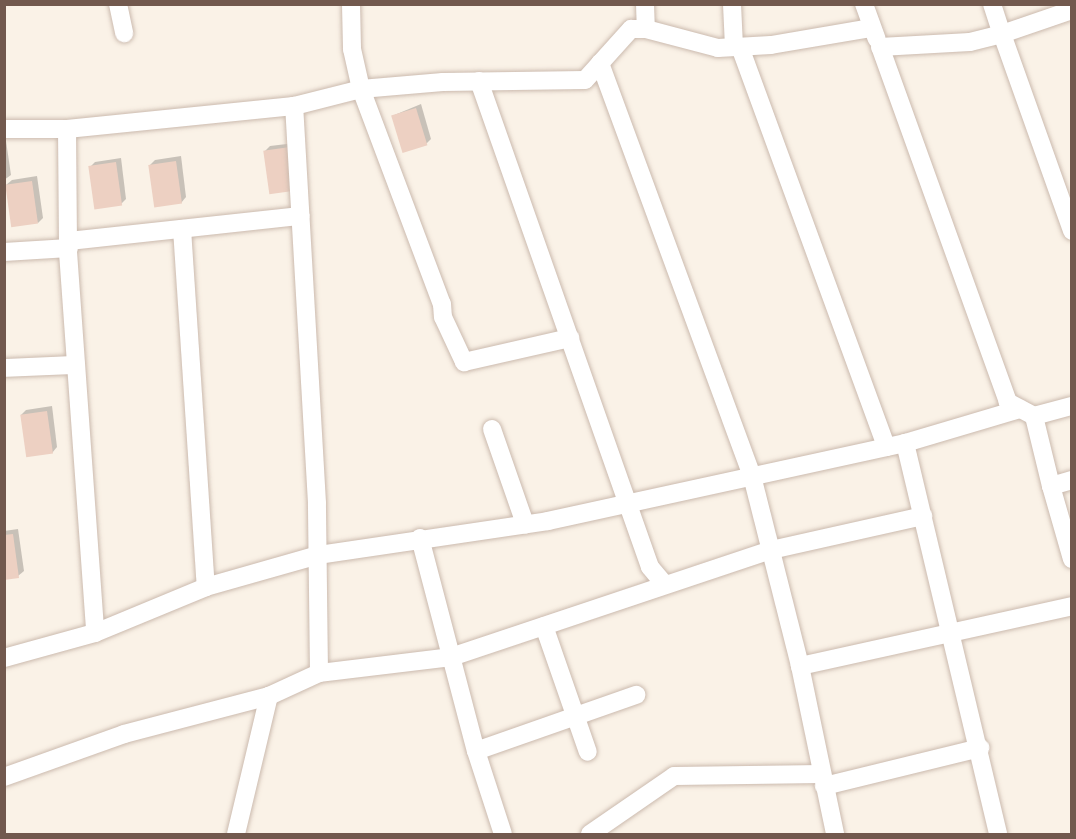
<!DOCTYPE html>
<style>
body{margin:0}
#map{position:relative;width:1076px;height:839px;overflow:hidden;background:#faf2e7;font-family:"Public Sans",sans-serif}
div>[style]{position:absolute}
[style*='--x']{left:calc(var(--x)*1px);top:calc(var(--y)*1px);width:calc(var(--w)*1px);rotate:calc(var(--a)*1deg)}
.shadow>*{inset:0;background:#0003}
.building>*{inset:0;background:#edd0c2;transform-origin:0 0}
.roads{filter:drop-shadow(0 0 2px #cbbaae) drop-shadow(0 0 2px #cbbaae)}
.minor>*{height:18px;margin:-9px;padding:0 9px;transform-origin:9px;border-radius:9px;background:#fff}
span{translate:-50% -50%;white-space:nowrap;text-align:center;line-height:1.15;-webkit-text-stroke:5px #fdf6ed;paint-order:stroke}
.frame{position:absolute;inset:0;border:6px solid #72594e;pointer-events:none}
</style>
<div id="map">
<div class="shadow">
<div style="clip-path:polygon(421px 104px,431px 139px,426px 144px,392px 116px)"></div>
<div style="clip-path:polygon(5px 134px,11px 175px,4px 180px)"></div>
<div style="clip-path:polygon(295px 143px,301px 184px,264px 152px,270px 146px)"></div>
<div style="clip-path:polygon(181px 156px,186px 197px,181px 203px,150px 165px,155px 160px)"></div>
<div style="clip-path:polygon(121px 158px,126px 199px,121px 204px,90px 167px,95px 162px)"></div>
<div style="clip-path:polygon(37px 176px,43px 218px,38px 223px,6px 185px,12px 180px)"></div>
<div style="clip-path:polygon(52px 406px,57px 447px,52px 453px,21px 415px,26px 410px)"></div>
<div style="clip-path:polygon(18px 529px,24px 571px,18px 576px,4px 578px,4px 531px)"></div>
</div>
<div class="building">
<div style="left:416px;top:108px;width:39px;height:26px;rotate:73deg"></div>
<div style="left:290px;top:147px;width:44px;height:27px;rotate:82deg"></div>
<div style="left:176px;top:161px;width:43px;height:28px;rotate:82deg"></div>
<div style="left:116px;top:162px;width:44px;height:28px;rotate:82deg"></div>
<div style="left:32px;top:181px;width:43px;height:27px;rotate:82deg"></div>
<div style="left:47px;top:411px;width:43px;height:27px;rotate:82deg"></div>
<div style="clip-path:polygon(13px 534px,19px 578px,4px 580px,4px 535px)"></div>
</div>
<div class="roads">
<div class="minor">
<div style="--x:118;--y:4;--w:30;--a:78"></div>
<div style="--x:351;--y:4;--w:45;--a:88.7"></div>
<div style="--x:352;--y:49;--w:41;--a:77.3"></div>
<div style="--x:361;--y:89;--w:82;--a:-4.9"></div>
<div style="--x:443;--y:82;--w:142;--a:-0.8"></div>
<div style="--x:585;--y:80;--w:69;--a:-48"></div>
<div style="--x:631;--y:29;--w:15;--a:0"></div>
<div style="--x:645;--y:4;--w:25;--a:88"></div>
<div style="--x:646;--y:29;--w:74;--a:14.8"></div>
<div style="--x:718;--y:48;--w:53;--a:-3.2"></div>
<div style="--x:771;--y:45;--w:102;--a:-9.6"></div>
<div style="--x:732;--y:4;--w:43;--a:87.3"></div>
<div style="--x:864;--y:4;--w:37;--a:70"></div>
<div style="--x:992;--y:4;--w:32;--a:72"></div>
<div style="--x:1002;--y:34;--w:74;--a:-18.9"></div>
<div style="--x:740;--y:47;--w:426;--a:69.9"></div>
<div style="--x:600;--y:63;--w:440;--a:69.8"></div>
<div style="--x:752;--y:476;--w:196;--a:75.8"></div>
<div style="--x:800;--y:666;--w:172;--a:78.2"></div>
<div style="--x:479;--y:81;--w:515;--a:70.62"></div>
<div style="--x:650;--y:567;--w:23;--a:50"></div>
<div style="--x:4;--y:129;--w:63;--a:0"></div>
<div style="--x:67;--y:129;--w:228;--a:-5.8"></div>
<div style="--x:67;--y:129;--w:123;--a:89.5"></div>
<div style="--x:68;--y:252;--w:382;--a:85.9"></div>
<div style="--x:182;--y:229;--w:359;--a:86.2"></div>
<div style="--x:69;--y:241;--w:233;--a:-6.2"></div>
<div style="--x:4;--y:252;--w:65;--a:-3.5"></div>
<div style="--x:4;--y:368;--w:72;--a:-2.4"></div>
<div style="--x:1034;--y:416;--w:30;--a:-152"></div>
<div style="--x:1008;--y:402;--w:377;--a:-109.8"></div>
<div style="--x:880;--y:47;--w:90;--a:-3.2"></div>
<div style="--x:970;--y:42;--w:33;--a:-14"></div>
<div style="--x:1002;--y:34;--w:209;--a:70.4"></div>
<div style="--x:492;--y:429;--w:101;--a:70.8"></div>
<div style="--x:905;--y:443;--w:402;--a:76.6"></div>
<div style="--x:1072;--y:480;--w:22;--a:164"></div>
<div style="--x:1051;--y:486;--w:76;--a:74"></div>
<div style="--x:1051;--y:486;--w:72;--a:-103.7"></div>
<div style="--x:1034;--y:416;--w:39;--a:-15"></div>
<div style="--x:420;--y:538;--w:220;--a:75.3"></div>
<div style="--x:476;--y:751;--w:87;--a:72"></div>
<div style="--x:544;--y:626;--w:133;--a:70.8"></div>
<div style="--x:4;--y:658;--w:94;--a:-15.4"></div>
<div style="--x:95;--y:633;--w:120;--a:-22.5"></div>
<div style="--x:206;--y:587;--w:116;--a:-15.9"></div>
<div style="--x:318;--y:555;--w:232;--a:-8.4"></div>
<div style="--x:548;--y:521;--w:365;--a:-12.3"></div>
<div style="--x:905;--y:443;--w:120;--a:-16.5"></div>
<div style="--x:800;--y:666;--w:279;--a:-12.4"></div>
<div style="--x:319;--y:673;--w:170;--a:-90.7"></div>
<div style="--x:317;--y:503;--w:398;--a:-93.3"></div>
<div style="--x:294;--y:106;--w:69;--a:-14.2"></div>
<div style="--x:361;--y:89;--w:230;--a:69.4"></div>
<div style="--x:442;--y:304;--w:13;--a:86"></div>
<div style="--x:443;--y:317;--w:50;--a:65"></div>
<div style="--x:464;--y:362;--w:109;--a:-12.8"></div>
<div style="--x:476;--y:751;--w:170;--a:-19.3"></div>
<div style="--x:4;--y:777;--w:127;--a:-19.7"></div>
<div style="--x:124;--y:734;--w:150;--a:-14.7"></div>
<div style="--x:824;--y:786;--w:161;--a:-13.7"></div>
<div style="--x:236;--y:834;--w:142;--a:-76.6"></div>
<div style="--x:269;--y:696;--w:55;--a:-24.7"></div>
<div style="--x:319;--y:673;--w:133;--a:-6.9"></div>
<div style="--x:451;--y:657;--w:337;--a:-18.5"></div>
<div style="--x:771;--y:550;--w:156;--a:-12.6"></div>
<div style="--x:590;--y:834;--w:102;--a:-34.6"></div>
<div style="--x:674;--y:776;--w:148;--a:-0.8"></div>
</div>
</div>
<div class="frame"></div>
</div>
